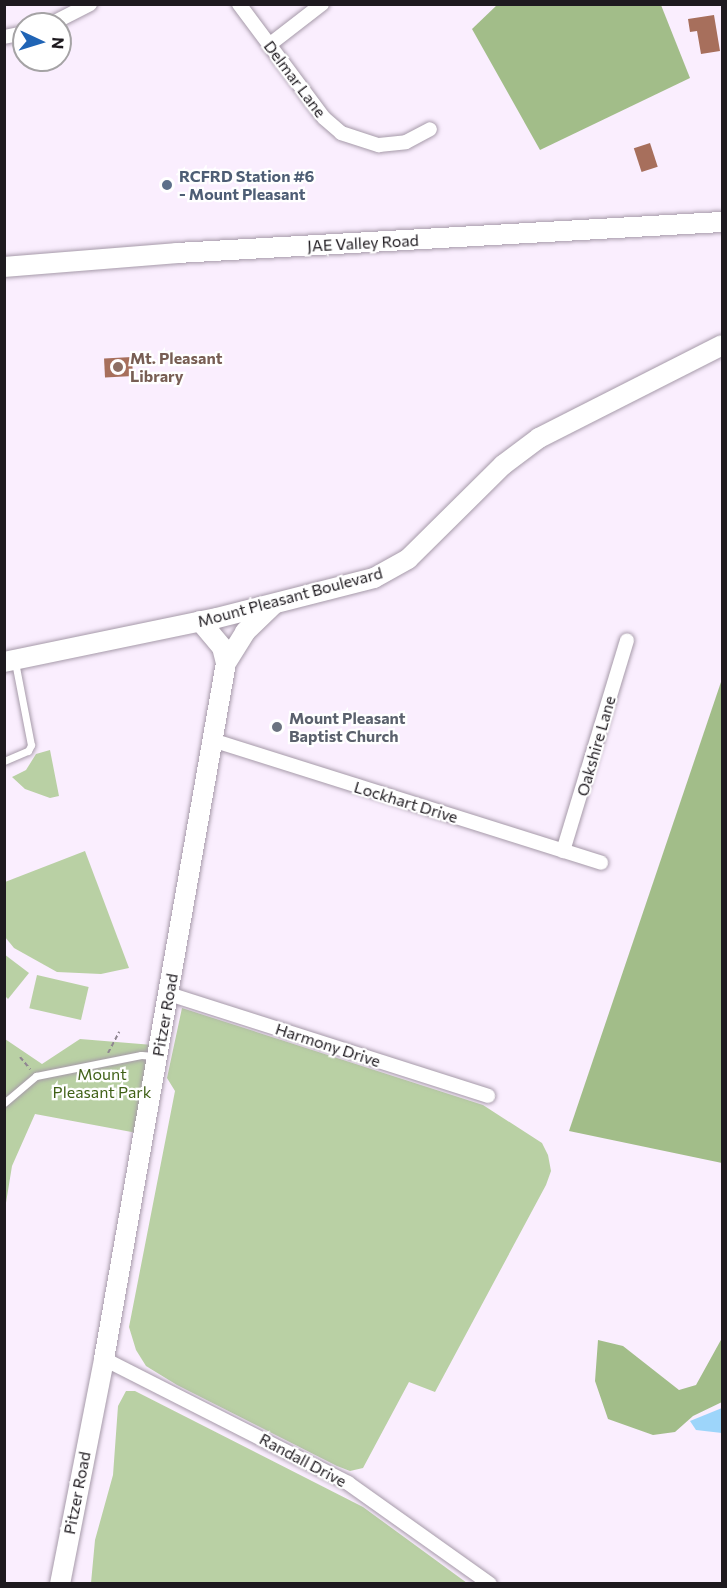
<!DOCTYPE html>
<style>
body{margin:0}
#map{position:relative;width:727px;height:1588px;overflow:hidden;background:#faeefe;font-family:Commissioner,sans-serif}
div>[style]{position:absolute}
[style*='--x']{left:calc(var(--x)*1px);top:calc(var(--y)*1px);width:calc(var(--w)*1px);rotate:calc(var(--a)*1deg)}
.green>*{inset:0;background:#b9d0a4;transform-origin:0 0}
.forest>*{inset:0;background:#a2bd89}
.water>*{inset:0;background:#9dd5fa}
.building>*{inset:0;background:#a76f5c;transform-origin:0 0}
.path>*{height:2px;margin-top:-1px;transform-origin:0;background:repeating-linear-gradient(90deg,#8f8691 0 4.5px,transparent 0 7.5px)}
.roads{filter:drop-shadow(0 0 2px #a69aa9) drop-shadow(0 0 2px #a69aa9)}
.lane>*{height:7px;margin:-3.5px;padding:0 3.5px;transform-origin:3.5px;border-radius:3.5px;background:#fff}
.street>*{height:14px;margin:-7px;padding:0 7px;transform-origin:7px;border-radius:7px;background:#fff}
.secondary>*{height:20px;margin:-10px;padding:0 10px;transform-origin:10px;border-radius:10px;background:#fff}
.dots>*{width:16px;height:16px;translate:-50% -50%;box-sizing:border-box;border:3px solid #fff;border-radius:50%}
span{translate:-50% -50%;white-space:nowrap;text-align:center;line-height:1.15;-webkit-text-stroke:4.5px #fff;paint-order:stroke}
.street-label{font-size:16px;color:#1e1a1f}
.service-label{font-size:16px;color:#4e5e75;font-weight:700}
.left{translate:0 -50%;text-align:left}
.education-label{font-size:16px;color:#785e54;font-weight:700}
.worship-label{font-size:16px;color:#5b616d;font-weight:700}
.park-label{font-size:16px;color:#406117}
.frame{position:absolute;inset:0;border:6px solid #1e1a1f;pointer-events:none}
.north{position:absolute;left:12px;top:12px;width:60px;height:60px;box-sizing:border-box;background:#fff;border:2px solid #a5a3a5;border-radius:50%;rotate:94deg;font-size:16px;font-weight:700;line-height:24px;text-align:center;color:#1e1a1f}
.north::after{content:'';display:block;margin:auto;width:21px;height:27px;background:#2064b5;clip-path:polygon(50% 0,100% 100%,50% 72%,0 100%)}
</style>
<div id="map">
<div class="green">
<div style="clip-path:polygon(50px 750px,59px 796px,50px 798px,25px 789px,12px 777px,26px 770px,36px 754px)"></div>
<div style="clip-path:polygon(85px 851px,129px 968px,101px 974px,57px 972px,14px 948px,5px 937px,5px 882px)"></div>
<div style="clip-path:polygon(4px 954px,29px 973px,8px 999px,5px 996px)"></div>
<div style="left:37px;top:975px;width:53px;height:34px;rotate:13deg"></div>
<div style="clip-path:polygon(182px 1008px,483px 1105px,542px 1143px,548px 1155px,551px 1171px,546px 1185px,435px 1392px,409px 1382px,363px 1468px,350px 1471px,337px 1466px,177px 1385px,146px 1366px,136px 1350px,129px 1327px,175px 1091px,167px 1078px)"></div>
<div style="clip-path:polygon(5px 1039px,42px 1064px,80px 1039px,153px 1045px,137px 1133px,35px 1114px,12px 1166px,5px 1209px)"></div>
<div style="clip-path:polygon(126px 1391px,135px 1391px,363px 1507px,467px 1583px,91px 1583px,95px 1540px,113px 1475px,118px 1406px)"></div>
</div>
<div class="forest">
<div style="clip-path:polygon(497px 5px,661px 5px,690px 78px,540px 150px,472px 29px)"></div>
<div style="clip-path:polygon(722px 679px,722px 1163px,569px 1131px)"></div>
<div style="clip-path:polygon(722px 1338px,722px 1402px,693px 1416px,675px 1432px,653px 1435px,608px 1419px,595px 1381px,598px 1340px,623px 1346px,679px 1390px,696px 1385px)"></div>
</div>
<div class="water">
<div style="clip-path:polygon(722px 1408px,722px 1433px,696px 1430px,690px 1421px)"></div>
</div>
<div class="building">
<div style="clip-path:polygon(714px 15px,720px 51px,701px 54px,697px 31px,690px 32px,688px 19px)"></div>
<div style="left:650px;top:143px;width:25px;height:17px;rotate:72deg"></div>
<div style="left:132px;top:357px;width:19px;height:28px;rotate:87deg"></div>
</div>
<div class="path">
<div style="--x:108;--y:1053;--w:24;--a:-62"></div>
<div style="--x:20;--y:1057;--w:16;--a:50"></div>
</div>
<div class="roads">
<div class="lane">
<div style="--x:4;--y:761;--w:26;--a:-23"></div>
<div style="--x:28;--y:751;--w:7;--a:-63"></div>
<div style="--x:31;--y:745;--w:85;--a:-100.9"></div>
<div style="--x:4;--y:1103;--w:42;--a:-40.2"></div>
<div style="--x:36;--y:1076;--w:107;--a:-11.3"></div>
<div style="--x:141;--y:1055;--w:14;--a:4"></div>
</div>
<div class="street">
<div style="--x:239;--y:4;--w:142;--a:53.3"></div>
<div style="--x:324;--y:118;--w:23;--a:41"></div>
<div style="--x:341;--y:133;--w:40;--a:18"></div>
<div style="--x:379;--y:145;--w:27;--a:-6"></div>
<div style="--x:406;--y:142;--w:27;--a:-28"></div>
<div style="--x:51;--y:24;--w:44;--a:-27.1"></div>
<div style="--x:4;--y:37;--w:20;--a:-11"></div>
<div style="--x:269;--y:45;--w:67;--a:-37.7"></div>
<div style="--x:212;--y:740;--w:408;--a:17.5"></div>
<div style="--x:563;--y:851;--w:220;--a:-73.1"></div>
<div style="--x:169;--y:994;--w:335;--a:17.7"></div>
<div style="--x:104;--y:1359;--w:274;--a:26.9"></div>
<div style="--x:348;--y:1483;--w:174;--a:35.4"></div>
</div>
<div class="secondary">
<div style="--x:4;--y:267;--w:174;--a:-4.6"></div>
<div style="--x:177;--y:253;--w:546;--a:-3.26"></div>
<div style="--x:200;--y:621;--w:34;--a:50"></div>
<div style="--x:222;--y:647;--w:16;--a:76"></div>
<div style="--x:4;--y:662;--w:217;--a:-11.7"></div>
<div style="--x:217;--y:618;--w:162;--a:-14.3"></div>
<div style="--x:374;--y:578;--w:39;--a:-29"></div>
<div style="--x:408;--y:559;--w:134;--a:-44.7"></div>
<div style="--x:503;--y:465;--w:45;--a:-36.9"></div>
<div style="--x:539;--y:438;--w:205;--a:-26.9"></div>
<div style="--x:60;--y:1584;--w:229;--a:-78.9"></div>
<div style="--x:104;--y:1359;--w:707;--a:-80.06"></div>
<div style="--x:226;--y:663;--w:36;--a:-58"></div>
<div style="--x:245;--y:632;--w:40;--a:-44"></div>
</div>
</div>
<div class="dots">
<div style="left:167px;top:185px;background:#5c6f8a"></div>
<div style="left:118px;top:367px;background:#8d6e63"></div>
<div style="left:277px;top:727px;background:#6b7280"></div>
</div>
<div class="street-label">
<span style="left:295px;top:79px;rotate:53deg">Delmar Lane</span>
<span style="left:363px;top:243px;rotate:-3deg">JAE Valley Road</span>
<span style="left:290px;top:597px;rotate:-15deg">Mount Pleasant Boulevard</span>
<span style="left:596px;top:746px;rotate:-74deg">Oakshire Lane</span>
<span style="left:406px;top:802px;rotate:17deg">Lockhart Drive</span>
<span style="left:165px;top:1015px;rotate:-80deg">Pitzer Road</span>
<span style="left:328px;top:1045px;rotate:18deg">Harmony Drive</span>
<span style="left:303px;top:1460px;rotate:28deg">Randall Drive</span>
<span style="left:77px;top:1493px;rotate:-79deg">Pitzer Road</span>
</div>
<div class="service-label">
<span class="left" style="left:179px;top:185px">RCFRD Station #6<br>- Mount Pleasant</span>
</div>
<div class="education-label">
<span class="left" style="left:130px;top:367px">Mt. Pleasant<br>Library</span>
</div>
<div class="worship-label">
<span class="left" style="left:289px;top:727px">Mount Pleasant<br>Baptist Church</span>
</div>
<div class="park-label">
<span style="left:102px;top:1083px">Mount<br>Pleasant Park</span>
</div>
<div class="frame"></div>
<div class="north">N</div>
</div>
